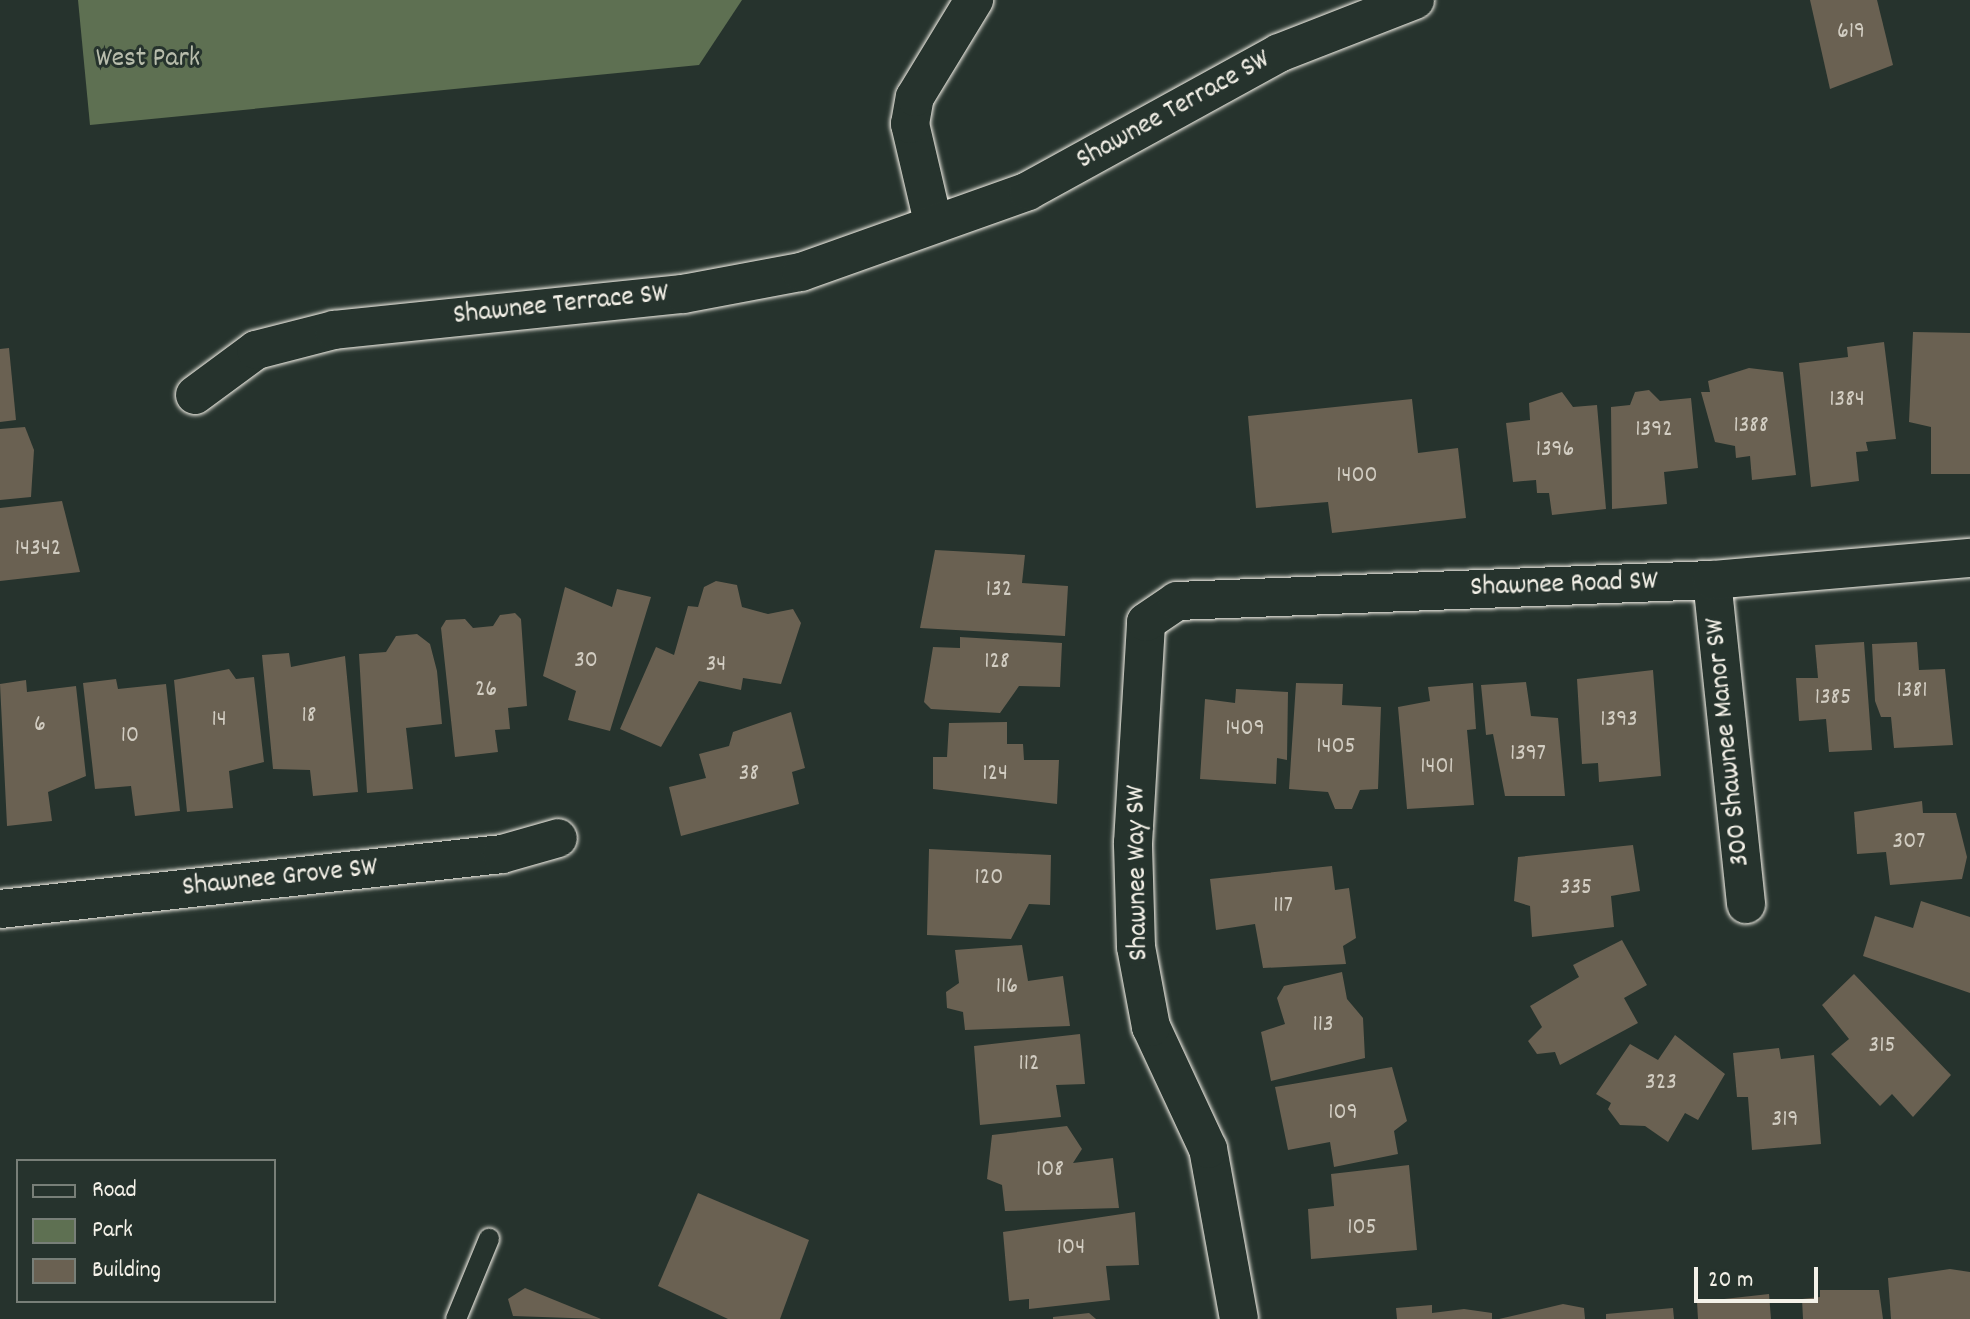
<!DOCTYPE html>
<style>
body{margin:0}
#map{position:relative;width:1970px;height:1319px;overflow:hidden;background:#26332d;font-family:Dekko,sans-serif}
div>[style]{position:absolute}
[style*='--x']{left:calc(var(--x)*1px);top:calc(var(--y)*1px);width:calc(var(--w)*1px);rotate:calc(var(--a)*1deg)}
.green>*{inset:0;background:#5e7052}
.building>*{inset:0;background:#6a6152}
.roads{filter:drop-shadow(0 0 2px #f4f1e8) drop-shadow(0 0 2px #f4f1e8)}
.service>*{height:20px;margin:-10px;padding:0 10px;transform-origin:10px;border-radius:10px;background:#26332d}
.minor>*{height:38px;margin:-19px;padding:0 19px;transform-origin:19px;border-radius:19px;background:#26332d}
span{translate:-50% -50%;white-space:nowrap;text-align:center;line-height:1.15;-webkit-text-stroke:6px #26332d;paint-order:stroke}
.number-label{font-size:24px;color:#d2cdc2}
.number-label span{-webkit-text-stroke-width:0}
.park-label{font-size:28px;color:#b8bdac}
.street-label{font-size:28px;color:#f4f1e8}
.legend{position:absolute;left:16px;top:1159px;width:260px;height:144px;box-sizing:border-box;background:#26332d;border:2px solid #787f78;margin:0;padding:10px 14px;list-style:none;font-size:24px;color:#f4f1e8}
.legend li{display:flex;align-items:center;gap:16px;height:40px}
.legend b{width:40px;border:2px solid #787f78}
.scale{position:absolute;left:1694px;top:1267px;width:124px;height:36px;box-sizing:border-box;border:4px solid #f4f1e8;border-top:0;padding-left:10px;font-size:24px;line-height:28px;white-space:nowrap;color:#f4f1e8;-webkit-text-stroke:6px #26332d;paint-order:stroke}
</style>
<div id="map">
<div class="green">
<div style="clip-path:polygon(78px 0,742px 0,699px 65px,90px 125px)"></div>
</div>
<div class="building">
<div style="clip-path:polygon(1810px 0,1877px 0,1893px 65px,1830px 89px)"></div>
<div style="clip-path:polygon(1913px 332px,1970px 333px,1970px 474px,1931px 474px,1931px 427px,1909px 422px)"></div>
<div style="clip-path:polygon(1884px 342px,1896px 439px,1866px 442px,1868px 451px,1856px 452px,1859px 481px,1811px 487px,1799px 363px,1848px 357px,1847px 347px)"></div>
<div style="clip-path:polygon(9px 348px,16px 420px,0 422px,0 349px)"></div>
<div style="clip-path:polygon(1749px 368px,1783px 372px,1796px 475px,1752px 480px,1750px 456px,1736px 458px,1735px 446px,1715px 442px,1701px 392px,1710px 392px,1708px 381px)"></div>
<div style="clip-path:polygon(1649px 390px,1660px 401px,1691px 398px,1698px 468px,1664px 472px,1667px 504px,1612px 509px,1611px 407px,1630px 405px,1635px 392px)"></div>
<div style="clip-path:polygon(1562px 392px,1573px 407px,1597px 405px,1606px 509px,1552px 515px,1549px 493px,1537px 493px,1536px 480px,1513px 482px,1506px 423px,1530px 420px,1529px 403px)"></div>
<div style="clip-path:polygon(1412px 399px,1418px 453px,1458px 448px,1466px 518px,1332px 533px,1328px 502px,1256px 508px,1248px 416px)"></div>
<div style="clip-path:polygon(25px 427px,34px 450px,31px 497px,0 500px,0 429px)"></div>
<div style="clip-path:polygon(62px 501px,80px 572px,0 581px,0 508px)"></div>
<div style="clip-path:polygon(935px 550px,1025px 555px,1022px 583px,1068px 586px,1065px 636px,920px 628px)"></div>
<div style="clip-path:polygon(716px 581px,737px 585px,742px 607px,768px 614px,793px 609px,801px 623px,781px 684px,743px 678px,741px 690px,699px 681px,661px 747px,620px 729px,656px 647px,674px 655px,688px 606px,698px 607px,704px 587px)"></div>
<div style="clip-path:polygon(565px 587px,612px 607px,617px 589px,651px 597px,610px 731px,568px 720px,576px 691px,543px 676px)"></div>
<div style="clip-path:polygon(515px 613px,521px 619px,527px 706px,508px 708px,510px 729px,495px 730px,498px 752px,455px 757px,441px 628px,446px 620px,465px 619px,473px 628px,493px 626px,500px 615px)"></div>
<div style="clip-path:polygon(417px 634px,430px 644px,437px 671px,442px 724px,406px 728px,413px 789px,367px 793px,359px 654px,386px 652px,396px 636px)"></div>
<div style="clip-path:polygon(960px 637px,1062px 643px,1060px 687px,1019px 686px,1000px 713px,931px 709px,924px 702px,933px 647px,960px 648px)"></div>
<div style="clip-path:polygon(1864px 642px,1872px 750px,1829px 752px,1826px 719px,1799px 721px,1796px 678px,1818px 678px,1815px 645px)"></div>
<div style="clip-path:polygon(1917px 642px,1919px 670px,1945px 669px,1953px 745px,1894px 748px,1891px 717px,1881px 717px,1875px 701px,1872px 644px)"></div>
<div style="clip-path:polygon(289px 653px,291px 667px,345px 656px,358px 792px,313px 796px,310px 770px,273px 769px,262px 655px)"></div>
<div style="clip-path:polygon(229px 669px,236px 679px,254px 677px,264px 762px,229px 771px,233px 808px,187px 812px,174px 680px)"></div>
<div style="clip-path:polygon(1653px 670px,1661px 776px,1599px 782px,1598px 763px,1582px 764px,1577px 679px)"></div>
<div style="clip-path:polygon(116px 679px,118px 689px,166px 684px,180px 811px,135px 816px,131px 786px,95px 789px,83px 683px)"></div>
<div style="clip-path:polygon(26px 680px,27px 692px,76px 686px,86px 776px,48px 792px,52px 821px,7px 826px,0 684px)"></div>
<div style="clip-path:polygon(1526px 682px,1531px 716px,1558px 718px,1565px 796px,1505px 796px,1493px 734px,1486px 735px,1481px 685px)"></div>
<div style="clip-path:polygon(1296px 683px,1343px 684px,1342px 705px,1381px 707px,1378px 789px,1360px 790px,1352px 809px,1335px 809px,1328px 792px,1289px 789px)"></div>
<div style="clip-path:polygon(1473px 683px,1476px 729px,1467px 730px,1474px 805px,1407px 809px,1398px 707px,1430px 701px,1428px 687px)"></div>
<div style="clip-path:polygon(1236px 689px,1288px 692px,1287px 760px,1277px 758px,1276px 784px,1200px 779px,1205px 699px,1235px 703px)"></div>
<div style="clip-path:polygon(791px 712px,805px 768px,792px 772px,799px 804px,681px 836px,669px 787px,706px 778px,699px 754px,729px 746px,733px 732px)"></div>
<div style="clip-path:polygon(1007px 722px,1007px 744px,1023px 744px,1024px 760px,1059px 760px,1057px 804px,933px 789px,933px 757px,947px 757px,949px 723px)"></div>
<div style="clip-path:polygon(1922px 801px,1923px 813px,1956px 813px,1967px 857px,1962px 879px,1890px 885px,1886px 852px,1857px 854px,1854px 812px)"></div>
<div style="clip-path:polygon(1633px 845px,1640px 891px,1611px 896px,1614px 927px,1532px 937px,1530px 906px,1514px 901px,1518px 857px)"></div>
<div style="clip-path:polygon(929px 849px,1051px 855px,1050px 905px,1029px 904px,1011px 939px,927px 935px)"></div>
<div style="clip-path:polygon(1332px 866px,1335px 890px,1349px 888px,1356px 938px,1343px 946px,1346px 964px,1263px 968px,1255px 924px,1216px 930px,1210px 879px)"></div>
<div style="clip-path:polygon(1921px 901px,1970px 917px,1970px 993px,1863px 956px,1875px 916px,1913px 928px)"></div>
<div style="clip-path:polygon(1622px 940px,1647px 985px,1624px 998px,1638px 1023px,1560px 1065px,1555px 1052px,1537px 1054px,1528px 1041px,1542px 1027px,1530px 1006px,1579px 977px,1573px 965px)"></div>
<div style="clip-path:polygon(1022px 945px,1028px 981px,1063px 976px,1070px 1026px,965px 1030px,963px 1012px,947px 1008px,946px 992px,959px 983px,955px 950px)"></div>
<div style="clip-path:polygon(1342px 972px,1347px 999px,1363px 1018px,1365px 1058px,1271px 1081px,1261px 1032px,1285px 1024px,1277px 998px,1284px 986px)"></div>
<div style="clip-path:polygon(1854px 974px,1951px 1075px,1913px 1117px,1892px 1094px,1880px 1106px,1831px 1054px,1849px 1039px,1822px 1005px)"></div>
<div style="clip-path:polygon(1080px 1034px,1085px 1084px,1056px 1085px,1061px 1117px,980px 1125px,974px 1046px)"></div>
<div style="clip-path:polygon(1675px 1035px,1725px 1074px,1698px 1120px,1685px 1113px,1668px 1142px,1645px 1126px,1620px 1125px,1608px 1109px,1611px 1103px,1596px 1094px,1630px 1044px,1658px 1060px)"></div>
<div style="clip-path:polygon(1779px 1048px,1781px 1059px,1814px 1055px,1821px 1144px,1752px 1150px,1748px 1097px,1737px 1097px,1733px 1053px)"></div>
<div style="clip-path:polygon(1392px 1067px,1407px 1121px,1394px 1131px,1398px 1154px,1334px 1167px,1330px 1142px,1288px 1150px,1275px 1087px)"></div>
<div style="clip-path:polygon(1067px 1126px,1082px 1149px,1073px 1163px,1113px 1158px,1119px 1208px,1005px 1211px,1002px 1185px,987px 1179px,992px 1135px)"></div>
<div style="clip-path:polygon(1409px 1165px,1417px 1250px,1311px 1259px,1308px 1209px,1334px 1206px,1331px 1174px)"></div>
<div style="clip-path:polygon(698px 1193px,809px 1240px,780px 1319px,728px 1319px,658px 1286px)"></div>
<div style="clip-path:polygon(1135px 1212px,1139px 1265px,1106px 1266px,1110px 1300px,1029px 1309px,1029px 1299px,1009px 1301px,1003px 1232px)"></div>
<div style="clip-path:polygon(1950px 1269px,1970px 1272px,1970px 1319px,1891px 1319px,1888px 1278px)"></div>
<div style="clip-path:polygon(525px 1288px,601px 1319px,600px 1319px,513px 1316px,508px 1299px)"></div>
<div style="clip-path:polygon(1820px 1290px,1879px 1290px,1883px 1319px,1803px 1319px,1802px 1299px,1820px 1297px)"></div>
<div style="clip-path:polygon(1769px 1294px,1771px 1319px,1698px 1319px,1697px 1302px)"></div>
<div style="clip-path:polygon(1563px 1304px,1584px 1308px,1585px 1319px,1499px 1319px)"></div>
<div style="clip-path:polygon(1432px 1305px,1432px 1313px,1464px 1309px,1492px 1313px,1492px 1319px,1397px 1319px,1396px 1308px)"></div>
<div style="clip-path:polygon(1673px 1308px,1674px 1319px,1606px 1319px,1606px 1314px)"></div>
<div style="clip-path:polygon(1089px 1313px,1096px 1319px,1053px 1319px,1053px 1317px)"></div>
</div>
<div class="roads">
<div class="service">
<div style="--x:456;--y:1319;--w:87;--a:-67.6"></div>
</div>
<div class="minor">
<div style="--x:933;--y:222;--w:101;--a:-103.2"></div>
<div style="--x:910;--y:124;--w:27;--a:-80"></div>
<div style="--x:915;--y:97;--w:114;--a:-58.7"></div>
<div style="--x:195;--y:395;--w:76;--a:-36.4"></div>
<div style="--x:256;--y:350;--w:81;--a:-14.4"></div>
<div style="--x:334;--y:330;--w:351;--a:-5.9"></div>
<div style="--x:683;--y:294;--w:120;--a:-10.6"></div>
<div style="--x:801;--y:272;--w:241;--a:-19.6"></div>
<div style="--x:1028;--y:191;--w:286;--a:-28.8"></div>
<div style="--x:1279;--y:53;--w:146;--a:-21.3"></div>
<div style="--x:1712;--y:580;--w:326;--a:84"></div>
<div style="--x:0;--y:909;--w:505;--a:-6.25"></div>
<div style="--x:502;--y:854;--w:58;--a:-15.9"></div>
<div style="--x:1239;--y:1319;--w:173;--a:-100.3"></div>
<div style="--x:1208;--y:1149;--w:135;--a:-115"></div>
<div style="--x:1151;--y:1027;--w:81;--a:-100.6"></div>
<div style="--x:1136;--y:947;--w:104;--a:-91.7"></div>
<div style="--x:1133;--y:843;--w:221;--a:-86.6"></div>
<div style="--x:1146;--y:622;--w:37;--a:-34"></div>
<div style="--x:1177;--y:601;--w:535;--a:-2.25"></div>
<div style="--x:1712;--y:580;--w:259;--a:-4.9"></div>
</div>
</div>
<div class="number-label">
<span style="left:1851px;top:33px">619</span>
<span style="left:1847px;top:401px">1384</span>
<span style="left:1751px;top:427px">1388</span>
<span style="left:1654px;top:431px">1392</span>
<span style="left:1555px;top:451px">1396</span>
<span style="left:1357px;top:477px">1400</span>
<span style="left:38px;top:550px">14342</span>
<span style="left:999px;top:591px">132</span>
<span style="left:586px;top:662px">30</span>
<span style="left:997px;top:663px">128</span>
<span style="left:716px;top:666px">34</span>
<span style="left:486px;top:691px">26</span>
<span style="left:1912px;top:692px">1381</span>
<span style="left:1833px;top:699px">1385</span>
<span style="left:309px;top:717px">18</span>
<span style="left:219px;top:721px">14</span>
<span style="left:1619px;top:721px">1393</span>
<span style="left:40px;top:726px">6</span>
<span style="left:1245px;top:730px">1409</span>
<span style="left:130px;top:737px">10</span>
<span style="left:1336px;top:748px">1405</span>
<span style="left:1528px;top:755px">1397</span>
<span style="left:1437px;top:768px">1401</span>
<span style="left:749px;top:775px">38</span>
<span style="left:995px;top:775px">124</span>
<span style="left:1909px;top:843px">307</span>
<span style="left:989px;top:879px">120</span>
<span style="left:1576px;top:889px">335</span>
<span style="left:1283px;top:907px">117</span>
<span style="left:1007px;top:988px">116</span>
<span style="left:1323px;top:1026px">113</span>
<span style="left:1882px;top:1047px">315</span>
<span style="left:1029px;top:1065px">112</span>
<span style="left:1661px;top:1084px">323</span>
<span style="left:1343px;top:1114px">109</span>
<span style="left:1785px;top:1121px">319</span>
<span style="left:1050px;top:1171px">108</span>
<span style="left:1362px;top:1229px">105</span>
<span style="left:1071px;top:1249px">104</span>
</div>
<div class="park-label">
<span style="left:148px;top:60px">West Park</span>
</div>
<div class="street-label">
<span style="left:1174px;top:111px;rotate:-29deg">Shawnee Terrace SW</span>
<span style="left:561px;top:306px;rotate:-6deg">Shawnee Terrace SW</span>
<span style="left:1564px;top:586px;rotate:-2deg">Shawnee Road SW</span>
<span style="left:1729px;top:742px;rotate:-96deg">300 Shawnee Manor SW</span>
<span style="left:1139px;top:873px;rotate:-91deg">Shawnee Way SW</span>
<span style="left:280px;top:879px;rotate:-6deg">Shawnee Grove SW</span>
</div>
<ul class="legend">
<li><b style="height:10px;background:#26332d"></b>Road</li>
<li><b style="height:22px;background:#5e7052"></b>Park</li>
<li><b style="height:22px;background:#6a6152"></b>Building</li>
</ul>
<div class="scale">20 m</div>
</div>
